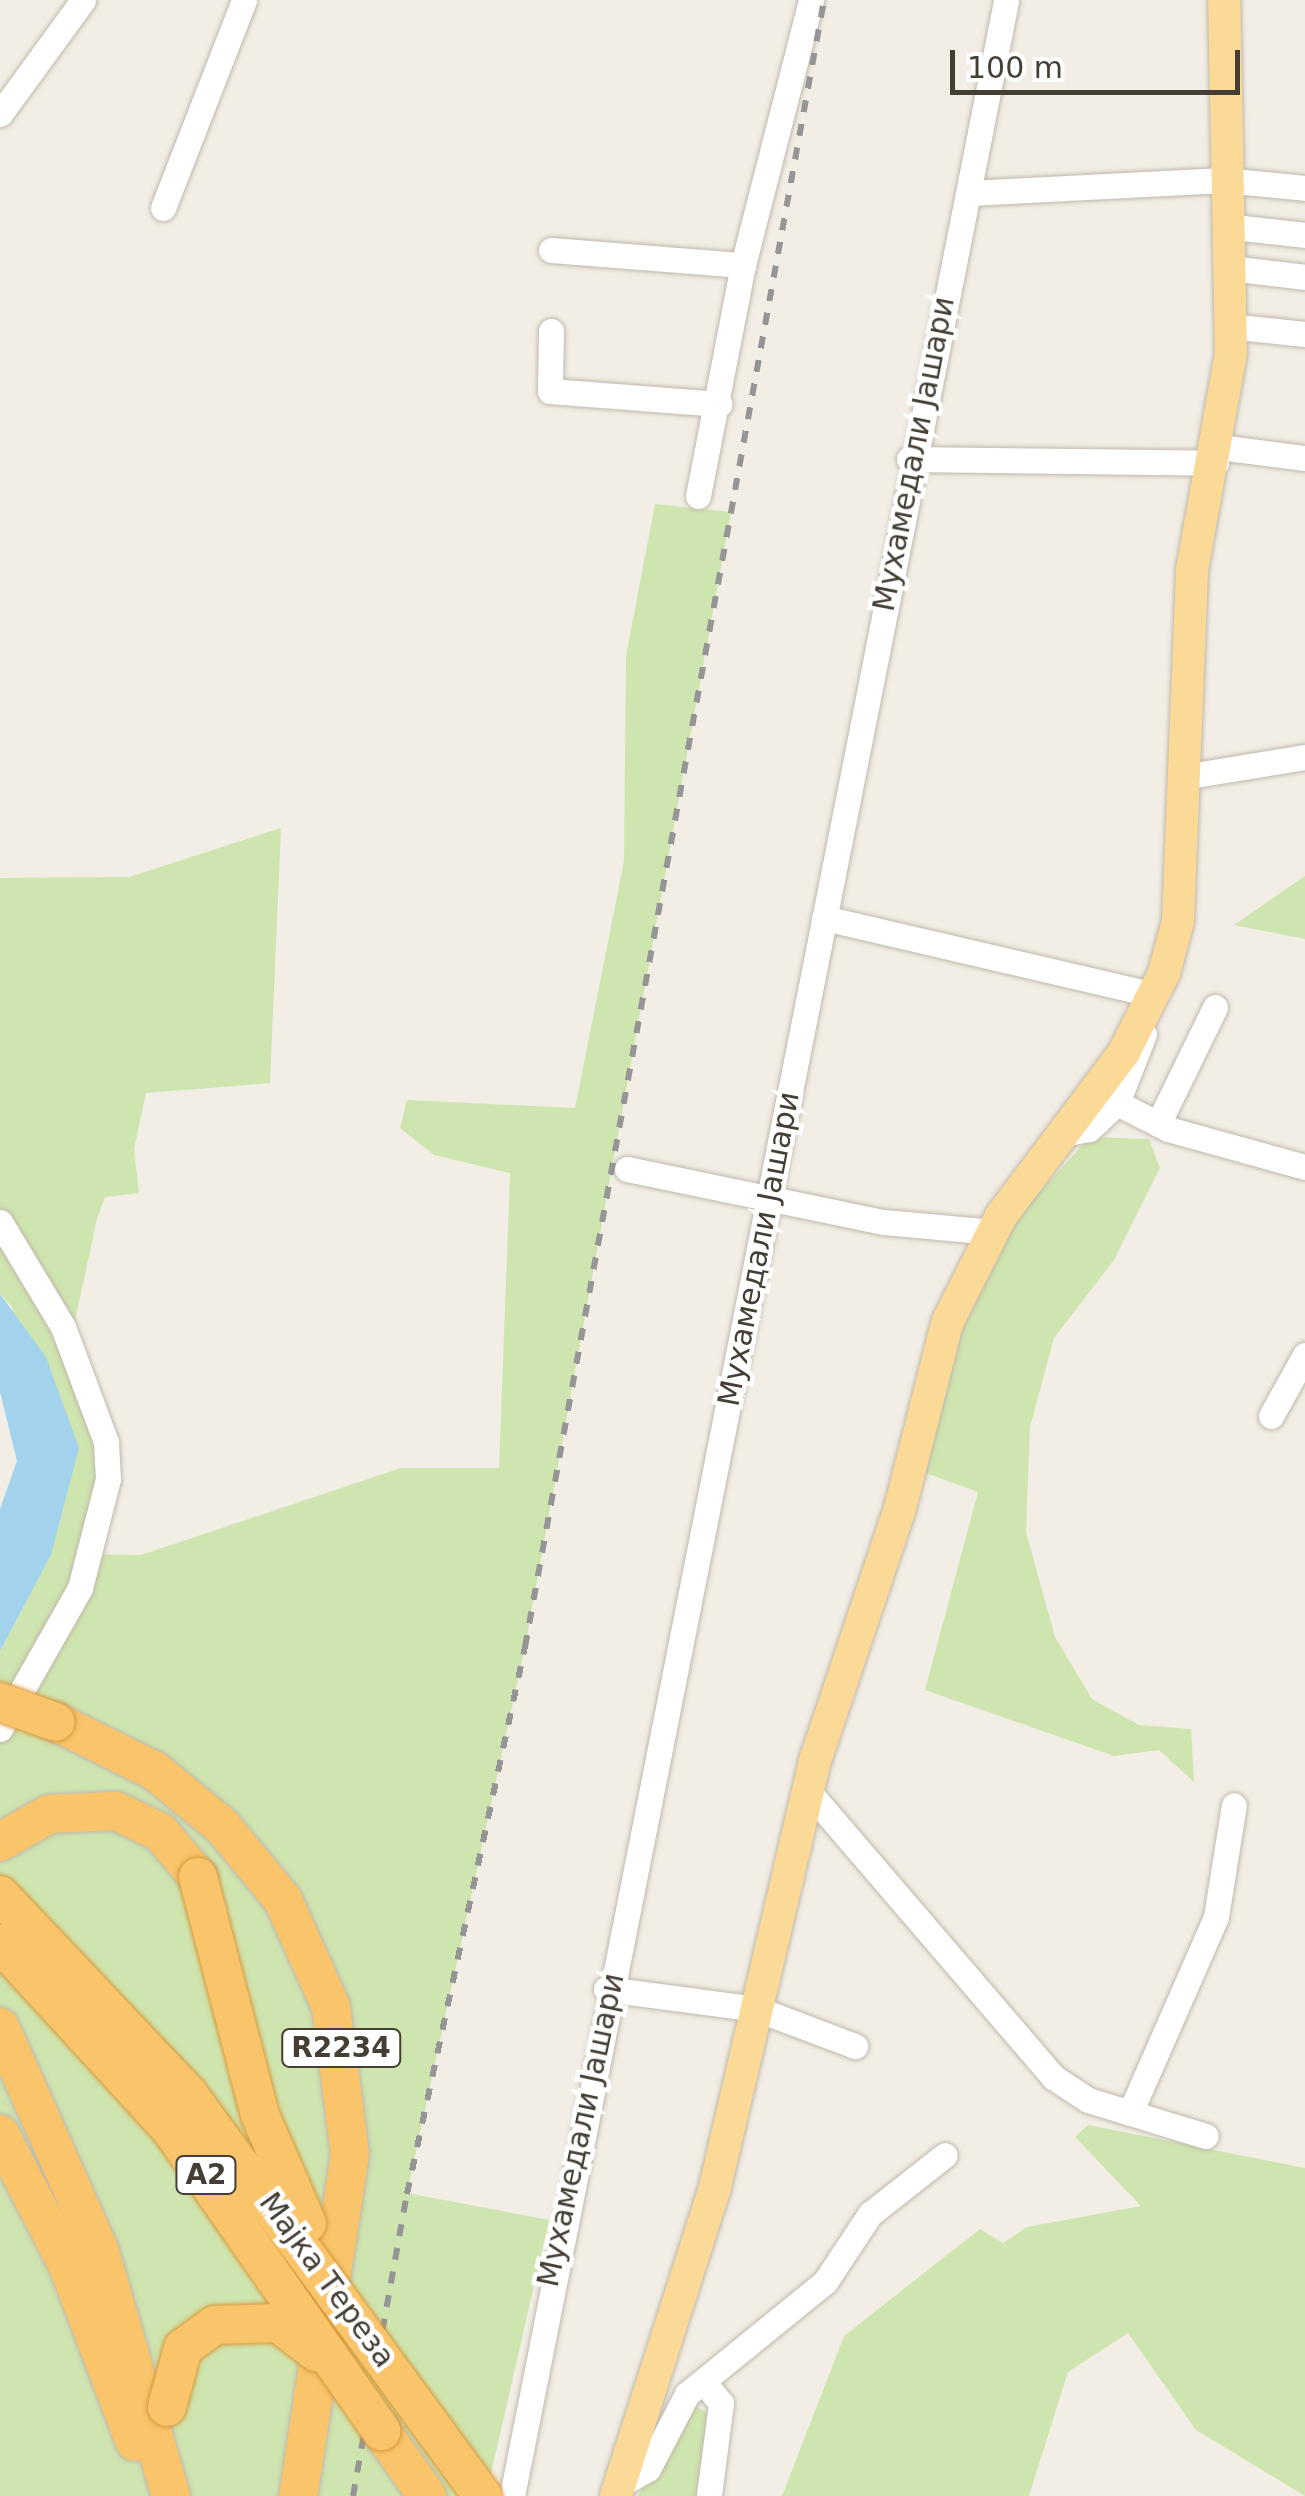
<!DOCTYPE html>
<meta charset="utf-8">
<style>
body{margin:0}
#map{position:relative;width:1305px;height:2496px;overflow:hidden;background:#f2eee5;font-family:"DejaVu Sans",sans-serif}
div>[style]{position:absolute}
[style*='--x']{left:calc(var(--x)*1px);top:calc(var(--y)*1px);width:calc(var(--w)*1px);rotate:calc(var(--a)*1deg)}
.green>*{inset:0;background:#cfe5af}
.water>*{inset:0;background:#a3d2ed}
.roads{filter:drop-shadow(0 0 2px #c0b8ab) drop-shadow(0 0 2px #c0b8ab)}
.minor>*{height:25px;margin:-12.5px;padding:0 12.5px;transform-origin:12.5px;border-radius:12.5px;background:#fff}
.major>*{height:32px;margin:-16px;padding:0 16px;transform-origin:16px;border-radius:16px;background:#fada96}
.highway>*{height:38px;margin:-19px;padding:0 19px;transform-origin:19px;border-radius:19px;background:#f9c46a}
.rail>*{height:6px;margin-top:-3px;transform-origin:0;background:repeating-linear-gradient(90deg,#959595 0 12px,transparent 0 24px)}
.bridges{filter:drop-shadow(0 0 2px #d7983a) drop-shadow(0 0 2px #d7983a)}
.highway-bridge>*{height:38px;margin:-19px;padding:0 19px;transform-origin:19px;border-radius:19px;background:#f9c46a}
span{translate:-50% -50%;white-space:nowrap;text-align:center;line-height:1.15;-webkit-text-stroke:9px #fff;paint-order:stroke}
.shield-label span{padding:2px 8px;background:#fff;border:2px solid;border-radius:8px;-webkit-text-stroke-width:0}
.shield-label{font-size:28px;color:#443e35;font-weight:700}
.street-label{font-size:30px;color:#443e35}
.scale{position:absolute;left:950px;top:50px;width:290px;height:45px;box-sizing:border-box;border:5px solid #443e35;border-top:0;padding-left:12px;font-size:30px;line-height:35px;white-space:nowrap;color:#443e35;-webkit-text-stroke:8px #fff;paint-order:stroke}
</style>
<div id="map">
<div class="green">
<div style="clip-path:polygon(655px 504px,731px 512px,525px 1647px,407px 2193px,549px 2220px,486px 2496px,0 2496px,0 1651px,51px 1555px,12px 1307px,0 1294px,0 878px,129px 877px,281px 828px,270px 1083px,146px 1093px,134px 1149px,139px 1193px,105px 1197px,97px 1219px,70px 1344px,106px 1442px,86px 1554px,141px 1555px,401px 1468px,499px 1468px,510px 1173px,434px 1155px,400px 1128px,407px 1100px,575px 1108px,624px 861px,626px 656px)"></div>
<div style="clip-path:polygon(1305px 876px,1305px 939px,1234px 925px)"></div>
<div style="clip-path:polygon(1090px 1137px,1149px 1139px,1160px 1168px,1114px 1260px,1054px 1338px,1030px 1427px,1026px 1532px,1055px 1637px,1092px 1699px,1139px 1725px,1191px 1729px,1194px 1782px,1159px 1750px,1114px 1756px,925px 1690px,978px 1492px,920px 1471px,960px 1316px,1012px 1222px)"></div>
<div style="clip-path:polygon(1088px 2125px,1305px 2168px,1305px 2496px,1196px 2430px,1128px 2333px,1068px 2372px,1029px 2496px,782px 2496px,844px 2336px,980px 2229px,1003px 2243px,1027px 2227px,1141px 2206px,1075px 2137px)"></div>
<div style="clip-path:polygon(685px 2402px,709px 2413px,700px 2496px,638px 2496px)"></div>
</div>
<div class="water">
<div style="clip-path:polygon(0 1294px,46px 1357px,79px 1448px,51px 1555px,0 1651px,0 1509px,17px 1461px,0 1392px)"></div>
</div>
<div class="roads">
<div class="minor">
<div style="--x:0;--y:114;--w:141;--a:-53.9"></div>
<div style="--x:969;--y:193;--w:255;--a:-2.9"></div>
<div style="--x:1224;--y:180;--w:81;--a:5.6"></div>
<div style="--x:163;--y:208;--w:223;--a:-68.7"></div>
<div style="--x:1225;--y:226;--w:81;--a:6.4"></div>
<div style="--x:551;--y:250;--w:193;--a:4.5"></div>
<div style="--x:1230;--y:268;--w:76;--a:6.8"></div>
<div style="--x:1229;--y:326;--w:76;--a:6"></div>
<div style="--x:551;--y:331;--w:60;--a:91"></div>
<div style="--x:550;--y:391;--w:170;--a:4.4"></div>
<div style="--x:1219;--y:447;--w:87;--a:7.3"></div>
<div style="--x:909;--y:459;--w:307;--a:0.7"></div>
<div style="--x:698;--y:496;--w:235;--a:-79"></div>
<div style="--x:743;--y:265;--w:274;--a:-75.6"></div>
<div style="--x:1183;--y:777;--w:124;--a:-9.3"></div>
<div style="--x:824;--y:918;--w:339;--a:13.1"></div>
<div style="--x:1117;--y:1103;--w:57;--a:27"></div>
<div style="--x:1168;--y:1129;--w:142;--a:15.5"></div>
<div style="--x:1158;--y:1124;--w:130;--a:-64"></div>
<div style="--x:1063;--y:1134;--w:26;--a:-11"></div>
<div style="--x:1089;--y:1129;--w:38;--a:-43"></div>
<div style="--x:1117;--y:1103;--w:74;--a:-68.6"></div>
<div style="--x:627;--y:1169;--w:262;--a:11.7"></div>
<div style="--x:884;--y:1222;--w:110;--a:5.2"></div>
<div style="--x:0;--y:1222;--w:122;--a:59"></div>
<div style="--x:63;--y:1327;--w:123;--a:69.5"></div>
<div style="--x:106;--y:1442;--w:37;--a:87"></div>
<div style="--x:108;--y:1479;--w:113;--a:104.4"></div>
<div style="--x:80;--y:1588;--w:162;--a:119.6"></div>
<div style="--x:1271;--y:1416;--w:70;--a:-60.9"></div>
<div style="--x:808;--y:1791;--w:377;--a:49.4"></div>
<div style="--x:1053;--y:2077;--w:42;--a:33.3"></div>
<div style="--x:1088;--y:2100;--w:123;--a:17"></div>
<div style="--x:606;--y:1989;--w:152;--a:7.5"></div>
<div style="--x:757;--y:2009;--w:105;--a:20.7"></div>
<div style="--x:1130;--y:2113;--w:214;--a:-66.3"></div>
<div style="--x:1216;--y:1917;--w:113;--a:-80.9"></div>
<div style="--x:707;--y:2386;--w:22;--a:51"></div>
<div style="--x:721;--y:2403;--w:94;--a:97.4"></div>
<div style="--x:620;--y:2485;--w:32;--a:-30"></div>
<div style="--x:648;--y:2469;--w:85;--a:-62.5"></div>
<div style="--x:687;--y:2394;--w:178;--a:-39.1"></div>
<div style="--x:825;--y:2282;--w:82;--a:-56.5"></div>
<div style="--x:870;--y:2214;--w:95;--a:-38.2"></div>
<div style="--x:512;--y:2496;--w:2544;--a:-78.8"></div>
</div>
<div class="major">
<div style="--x:616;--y:2496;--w:324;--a:-72.2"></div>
<div style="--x:715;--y:2187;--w:441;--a:-76.8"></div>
<div style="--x:816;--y:1758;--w:260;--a:-71.4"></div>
<div style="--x:899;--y:1512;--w:195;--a:-75.7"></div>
<div style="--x:947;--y:1323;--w:120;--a:-63.2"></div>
<div style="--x:1001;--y:1216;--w:205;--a:-53.1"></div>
<div style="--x:1124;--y:1052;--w:89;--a:-63.1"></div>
<div style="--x:1164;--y:973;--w:54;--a:-74.9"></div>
<div style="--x:1178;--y:921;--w:351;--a:-87.7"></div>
<div style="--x:1192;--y:570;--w:220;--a:-79.8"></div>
<div style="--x:1231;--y:353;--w:353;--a:-91.1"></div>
</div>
<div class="highway">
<div style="--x:56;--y:1722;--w:110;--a:26.3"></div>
<div style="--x:155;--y:1771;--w:87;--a:39.4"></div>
<div style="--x:222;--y:1826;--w:96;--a:50.5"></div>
<div style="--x:283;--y:1900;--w:117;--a:65.8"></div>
<div style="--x:331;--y:2007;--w:148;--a:82.6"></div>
<div style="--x:350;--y:2154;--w:346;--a:98.6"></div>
<div style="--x:0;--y:1842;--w:56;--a:-29.7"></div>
<div style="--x:49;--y:1814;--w:67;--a:-2.6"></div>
<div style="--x:116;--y:1811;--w:49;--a:25.5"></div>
<div style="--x:160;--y:1832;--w:59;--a:49.8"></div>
<div style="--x:0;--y:2027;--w:246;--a:66"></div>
<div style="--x:100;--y:2252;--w:254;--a:73.8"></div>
<div style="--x:0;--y:2134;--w:148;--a:62.7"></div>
<div style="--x:68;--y:2266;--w:188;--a:69.2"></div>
<div style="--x:381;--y:2431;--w:80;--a:54.7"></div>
</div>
</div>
<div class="rail">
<div style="--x:353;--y:2496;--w:307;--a:-79.9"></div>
<div style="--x:407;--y:2194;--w:560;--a:-77.83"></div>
<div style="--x:525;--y:1647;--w:1674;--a:-79.71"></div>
</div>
<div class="bridges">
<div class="highway-bridge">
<div style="--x:0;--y:1702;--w:59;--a:19.7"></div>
<div style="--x:198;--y:1877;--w:246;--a:75.4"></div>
<div style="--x:260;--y:2115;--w:118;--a:66.5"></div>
<div style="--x:0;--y:1895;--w:275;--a:46.6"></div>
<div style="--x:189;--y:2095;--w:497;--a:53.8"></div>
<div style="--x:0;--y:1943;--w:255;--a:47.5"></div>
<div style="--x:172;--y:2131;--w:366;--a:55.1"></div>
<div style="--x:167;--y:2407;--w:61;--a:-74.8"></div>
<div style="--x:183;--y:2348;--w:39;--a:-36"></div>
<div style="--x:215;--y:2325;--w:63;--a:-1.8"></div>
<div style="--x:278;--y:2323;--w:48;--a:37.3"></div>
</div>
</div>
<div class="shield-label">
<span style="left:341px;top:2048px">R2234</span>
<span style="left:206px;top:2175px">A2</span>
</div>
<div class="street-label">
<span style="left:914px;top:454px;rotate:-79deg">Мухамедали Јашари</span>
<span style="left:759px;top:1249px;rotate:-79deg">Мухамедали Јашари</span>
<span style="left:581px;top:2130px;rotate:-78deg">Мухамедали Јашари</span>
<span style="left:327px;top:2280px;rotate:54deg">Мајка Тереза</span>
</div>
<div class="scale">100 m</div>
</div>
